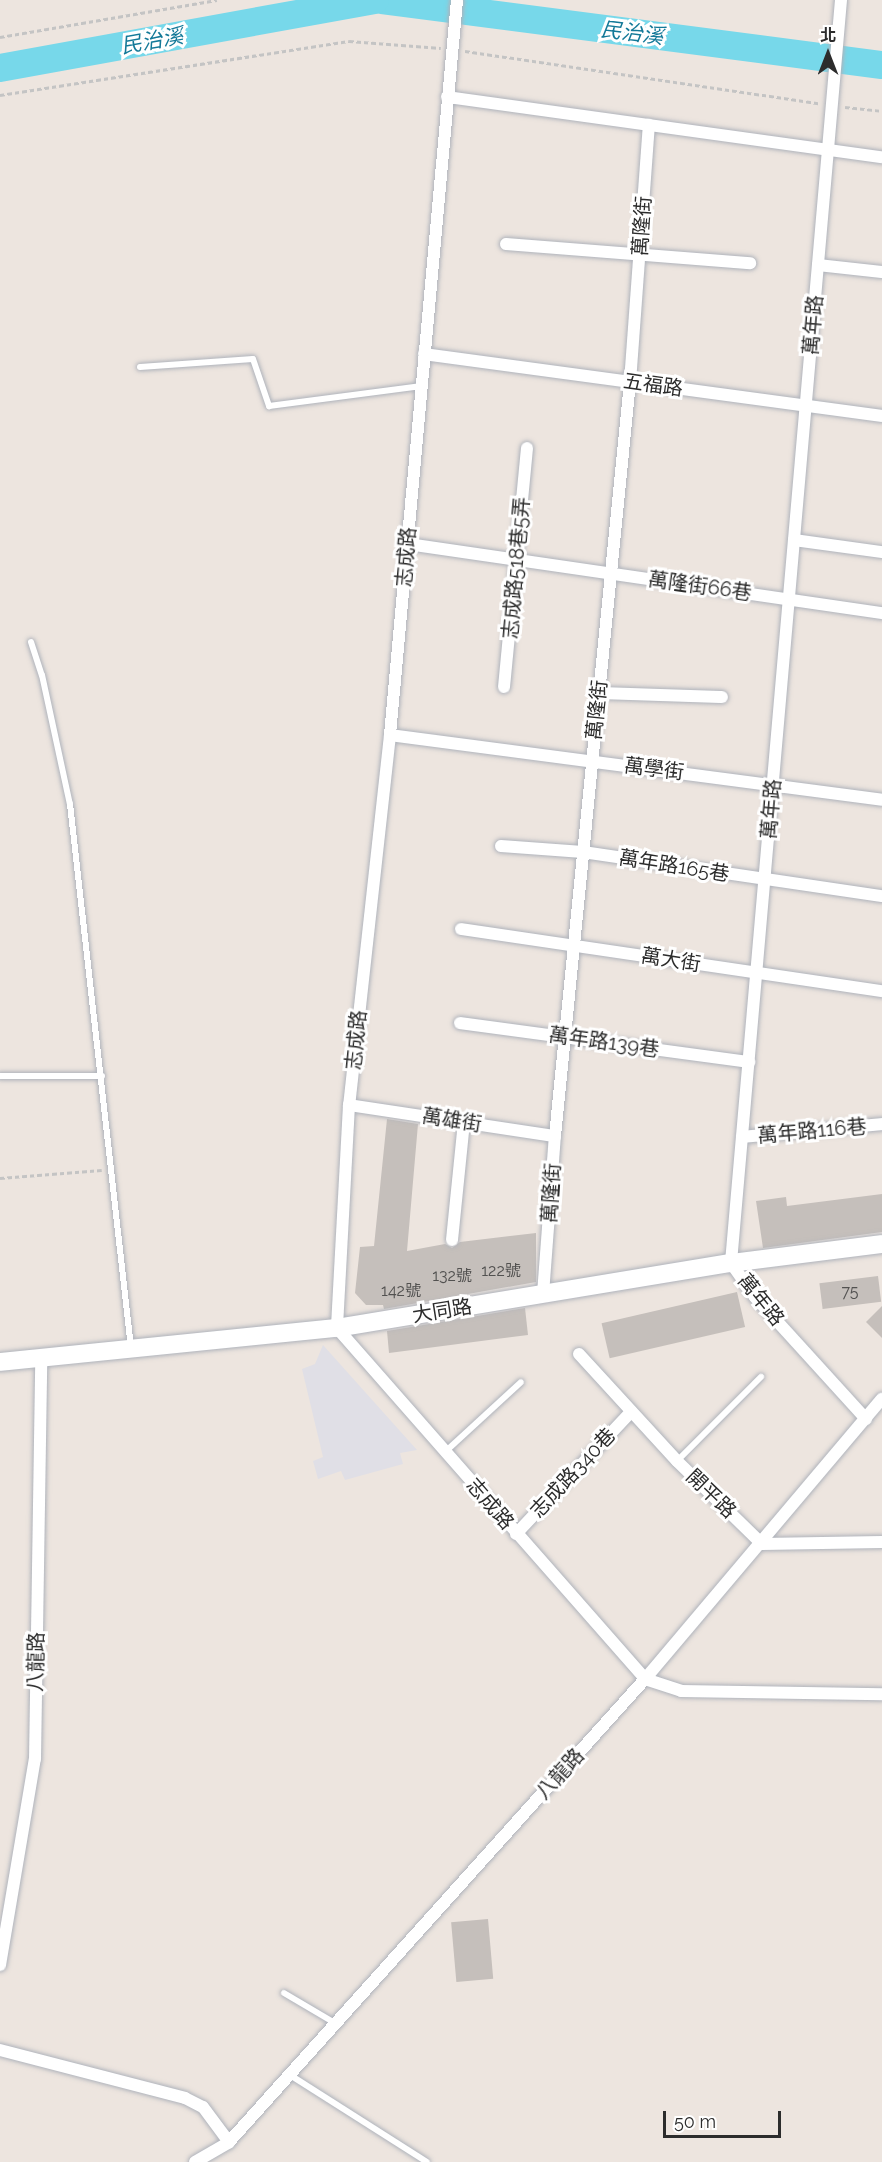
<!DOCTYPE html>
<meta charset="utf-8">
<style>
body{margin:0}
#map{position:relative;width:882px;height:2162px;overflow:hidden;background:#ede5df;font-family:Raleway,"Noto Sans TC",sans-serif}
div>[style]{position:absolute}
[style*='--x']{left:calc(var(--x)*1px);top:calc(var(--y)*1px);width:calc(var(--w)*1px);rotate:calc(var(--a)*1deg)}
.industrial>*{inset:0;background:#e0dfe6}
.river>*{height:28px;margin:-14px;padding:0 14px;transform-origin:14px;border-radius:14px;background:#77d8ea}
.building>*{inset:0;background:#c5bfbb;transform-origin:0 0}
.path>*{height:3px;margin-top:-1.5px;transform-origin:0;background:repeating-linear-gradient(90deg,#c4c4c4 0 4.5px,transparent 0 7.5px)}
.roads{filter:drop-shadow(0 0 2px #afb3bb) drop-shadow(0 0 2px #afb3bb)}
.service>*{height:6px;margin:-3px;padding:0 3px;transform-origin:3px;border-radius:3px;background:#fff}
.minor>*{height:12px;margin:-6px;padding:0 6px;transform-origin:6px;border-radius:6px;background:#fff}
.secondary>*{height:18px;margin:-9px;padding:0 9px;transform-origin:9px;border-radius:9px;background:#fff}
span{translate:-50% -50%;white-space:nowrap;text-align:center;line-height:1.15;-webkit-text-stroke:6px #fff;paint-order:stroke}
.number-label{font-size:16px;color:#525150}
.number-label span{-webkit-text-stroke-width:0}
.street-label{font-size:20px;color:#2c2c2c}
.water-label{font-size:21px;color:#137998;font-style:italic}
.north{position:absolute;left:798px;top:24px;width:60px;height:60px;-webkit-text-stroke:4px #fff;paint-order:stroke;rotate:0deg;font-size:16px;font-weight:700;line-height:24px;text-align:center;color:#2c2c2c}
.north::after{content:'';display:block;margin:auto;width:21px;height:27px;background:#2c2c2c;clip-path:polygon(50% 0,100% 100%,50% 72%,0 100%)}
.scale{position:absolute;left:663px;top:2111px;width:118px;height:27px;box-sizing:border-box;border:3px solid #2c2c2c;border-top:0;padding-left:8px;font-size:18px;line-height:21px;white-space:nowrap;color:#2c2c2c;-webkit-text-stroke:4px #fff;paint-order:stroke}
</style>
<div id="map">
<div class="industrial">
<div style="clip-path:polygon(323px 1345px,417px 1450px,400px 1453px,403px 1464px,345px 1480px,341px 1471px,318px 1479px,313px 1461px,323px 1457px,302px 1369px,315px 1364px)"></div>
</div>
<div class="river">
<div style="--x:382;--y:0;--w:504;--a:7.41"></div>
<div style="--x:0;--y:68;--w:381;--a:-10.3"></div>
</div>
<div class="building">
<div style="clip-path:polygon(387px 1119px,418px 1124px,407px 1251px,445px 1244px,452px 1248px,460px 1242px,536px 1233px,536px 1282px,384px 1309px,383px 1305px,366px 1305px,355px 1293px,360px 1247px,374px 1246px)"></div>
<div style="clip-path:polygon(882px 1194px,882px 1232px,763px 1248px,756px 1201px,786px 1197px,787px 1206px)"></div>
<div style="left:878px;top:1276px;width:26px;height:59px;rotate:83deg"></div>
<div style="left:737px;top:1292px;width:36px;height:139px;rotate:77deg"></div>
<div style="clip-path:polygon(882px 1306px,882px 1338px,866px 1322px)"></div>
<div style="clip-path:polygon(525px 1308px,528px 1335px,389px 1353px,387px 1331px)"></div>
<div style="left:488px;top:1919px;width:60px;height:37px;rotate:85deg"></div>
</div>
<div class="path">
<div style="--x:0;--y:37;--w:220;--a:-9.7"></div>
<div style="--x:465;--y:51;--w:357;--a:8.4"></div>
<div style="--x:0;--y:95;--w:353;--a:-8.8"></div>
<div style="--x:349;--y:41;--w:92;--a:4.4"></div>
<div style="--x:845;--y:107;--w:37;--a:6"></div>
<div style="--x:0;--y:1178;--w:102;--a:-4.5"></div>
</div>
<div class="roads">
<div class="service">
<div style="--x:140;--y:367;--w:113;--a:-4"></div>
<div style="--x:253;--y:359;--w:50;--a:71.2"></div>
<div style="--x:269;--y:406;--w:152;--a:-7.5"></div>
<div style="--x:31;--y:642;--w:35;--a:72"></div>
<div style="--x:42;--y:675;--w:132;--a:77.8"></div>
<div style="--x:70;--y:804;--w:547;--a:83.6"></div>
<div style="--x:0;--y:1076;--w:102;--a:0"></div>
<div style="--x:445;--y:1452;--w:103;--a:-42.6"></div>
<div style="--x:677;--y:1461;--w:119;--a:-45"></div>
<div style="--x:284;--y:1993;--w:59;--a:30.5"></div>
<div style="--x:290;--y:2075;--w:162;--a:32.4"></div>
</div>
<div class="minor">
<div style="--x:457;--y:0;--w:738;--a:95.21"></div>
<div style="--x:390;--y:735;--w:372;--a:96.3"></div>
<div style="--x:349;--y:1105;--w:223;--a:93.1"></div>
<div style="--x:337;--y:1328;--w:467;--a:48.7"></div>
<div style="--x:645;--y:1679;--w:38;--a:18"></div>
<div style="--x:681;--y:1691;--w:201;--a:0.9"></div>
<div style="--x:841;--y:0;--w:1268;--a:94.98"></div>
<div style="--x:731;--y:1263;--w:42;--a:54.8"></div>
<div style="--x:755;--y:1297;--w:165;--a:47.7"></div>
<div style="--x:447;--y:97;--w:439;--a:7.9"></div>
<div style="--x:506;--y:244;--w:245;--a:4.5"></div>
<div style="--x:818;--y:265;--w:64;--a:6.2"></div>
<div style="--x:424;--y:354;--w:462;--a:7.7"></div>
<div style="--x:794;--y:540;--w:89;--a:7.8"></div>
<div style="--x:408;--y:544;--w:479;--a:8.3"></div>
<div style="--x:504;--y:687;--w:240;--a:-84.5"></div>
<div style="--x:599;--y:693;--w:123;--a:1.9"></div>
<div style="--x:390;--y:735;--w:496;--a:7.5"></div>
<div style="--x:501;--y:846;--w:82;--a:4.2"></div>
<div style="--x:583;--y:852;--w:302;--a:8.4"></div>
<div style="--x:461;--y:929;--w:426;--a:8.4"></div>
<div style="--x:460;--y:1023;--w:292;--a:7.7"></div>
<div style="--x:349;--y:1105;--w:208;--a:8.6"></div>
<div style="--x:742;--y:1137;--w:141;--a:-5.3"></div>
<div style="--x:452;--y:1240;--w:119;--a:-84.2"></div>
<div style="--x:543;--y:1294;--w:158;--a:-85.7"></div>
<div style="--x:555;--y:1136;--w:758;--a:-84.32"></div>
<div style="--x:630;--y:382;--w:258;--a:-85.8"></div>
<div style="--x:579;--y:1354;--w:145;--a:47.5"></div>
<div style="--x:677;--y:1461;--w:119;--a:44.3"></div>
<div style="--x:762;--y:1544;--w:120;--a:-1"></div>
<div style="--x:516;--y:1534;--w:168;--a:-46.7"></div>
<div style="--x:0;--y:1965;--w:209;--a:-80.4"></div>
<div style="--x:35;--y:1759;--w:402;--a:-89.1"></div>
<div style="--x:0;--y:2050;--w:191;--a:14.5"></div>
<div style="--x:185;--y:2098;--w:20;--a:27"></div>
<div style="--x:203;--y:2107;--w:44;--a:53.4"></div>
<div style="--x:195;--y:2162;--w:39;--a:-30"></div>
<div style="--x:229;--y:2142;--w:622;--a:-48.06"></div>
<div style="--x:645;--y:1679;--w:367;--a:-49.8"></div>
</div>
<div class="secondary">
<div style="--x:0;--y:1362;--w:339;--a:-5.8"></div>
<div style="--x:337;--y:1328;--w:399;--a:-9.4"></div>
<div style="--x:731;--y:1263;--w:152;--a:-7.2"></div>
</div>
</div>
<div class="number-label">
<span style="left:501px;top:1271px">122號</span>
<span style="left:452px;top:1276px">132號</span>
<span style="left:401px;top:1291px">142號</span>
<span style="left:850px;top:1292px">75</span>
</div>
<div class="street-label">
<span style="left:642px;top:226px;rotate:-86deg">萬隆街</span>
<span style="left:813px;top:325px;rotate:-85deg">萬年路</span>
<span style="left:653px;top:385px;rotate:8deg">五福路</span>
<span style="left:406px;top:557px;rotate:-85deg">志成路</span>
<span style="left:516px;top:568px;rotate:-85deg">志成路518巷5弄</span>
<span style="left:700px;top:586px;rotate:8deg">萬隆街66巷</span>
<span style="left:597px;top:710px;rotate:-84deg">萬隆街</span>
<span style="left:654px;top:769px;rotate:7deg">萬學街</span>
<span style="left:771px;top:809px;rotate:-85deg">萬年路</span>
<span style="left:674px;top:866px;rotate:9deg">萬年路165巷</span>
<span style="left:671px;top:960px;rotate:9deg">萬大街</span>
<span style="left:356px;top:1040px;rotate:-84deg">志成路</span>
<span style="left:604px;top:1042px;rotate:8deg">萬年路139巷</span>
<span style="left:452px;top:1120px;rotate:9deg">萬雄街</span>
<span style="left:812px;top:1131px;rotate:-5deg">萬年路116巷</span>
<span style="left:551px;top:1193px;rotate:-86deg">萬隆街</span>
<span style="left:761px;top:1300px;rotate:51deg">萬年路</span>
<span style="left:442px;top:1311px;rotate:-9deg">大同路</span>
<span style="left:573px;top:1473px;rotate:-47deg">志成路340巷</span>
<span style="left:711px;top:1494px;rotate:44deg">開平路</span>
<span style="left:490px;top:1504px;rotate:49deg">志成路</span>
<span style="left:36px;top:1662px;rotate:-89deg">八龍路</span>
<span style="left:560px;top:1774px;rotate:-48deg">八龍路</span>
</div>
<div class="water-label">
<span style="left:632px;top:33px;rotate:7deg">民治溪</span>
<span style="left:152px;top:41px;rotate:-10deg">民治溪</span>
</div>
<div class="north">北</div>
<div class="scale">50 m</div>
</div>
